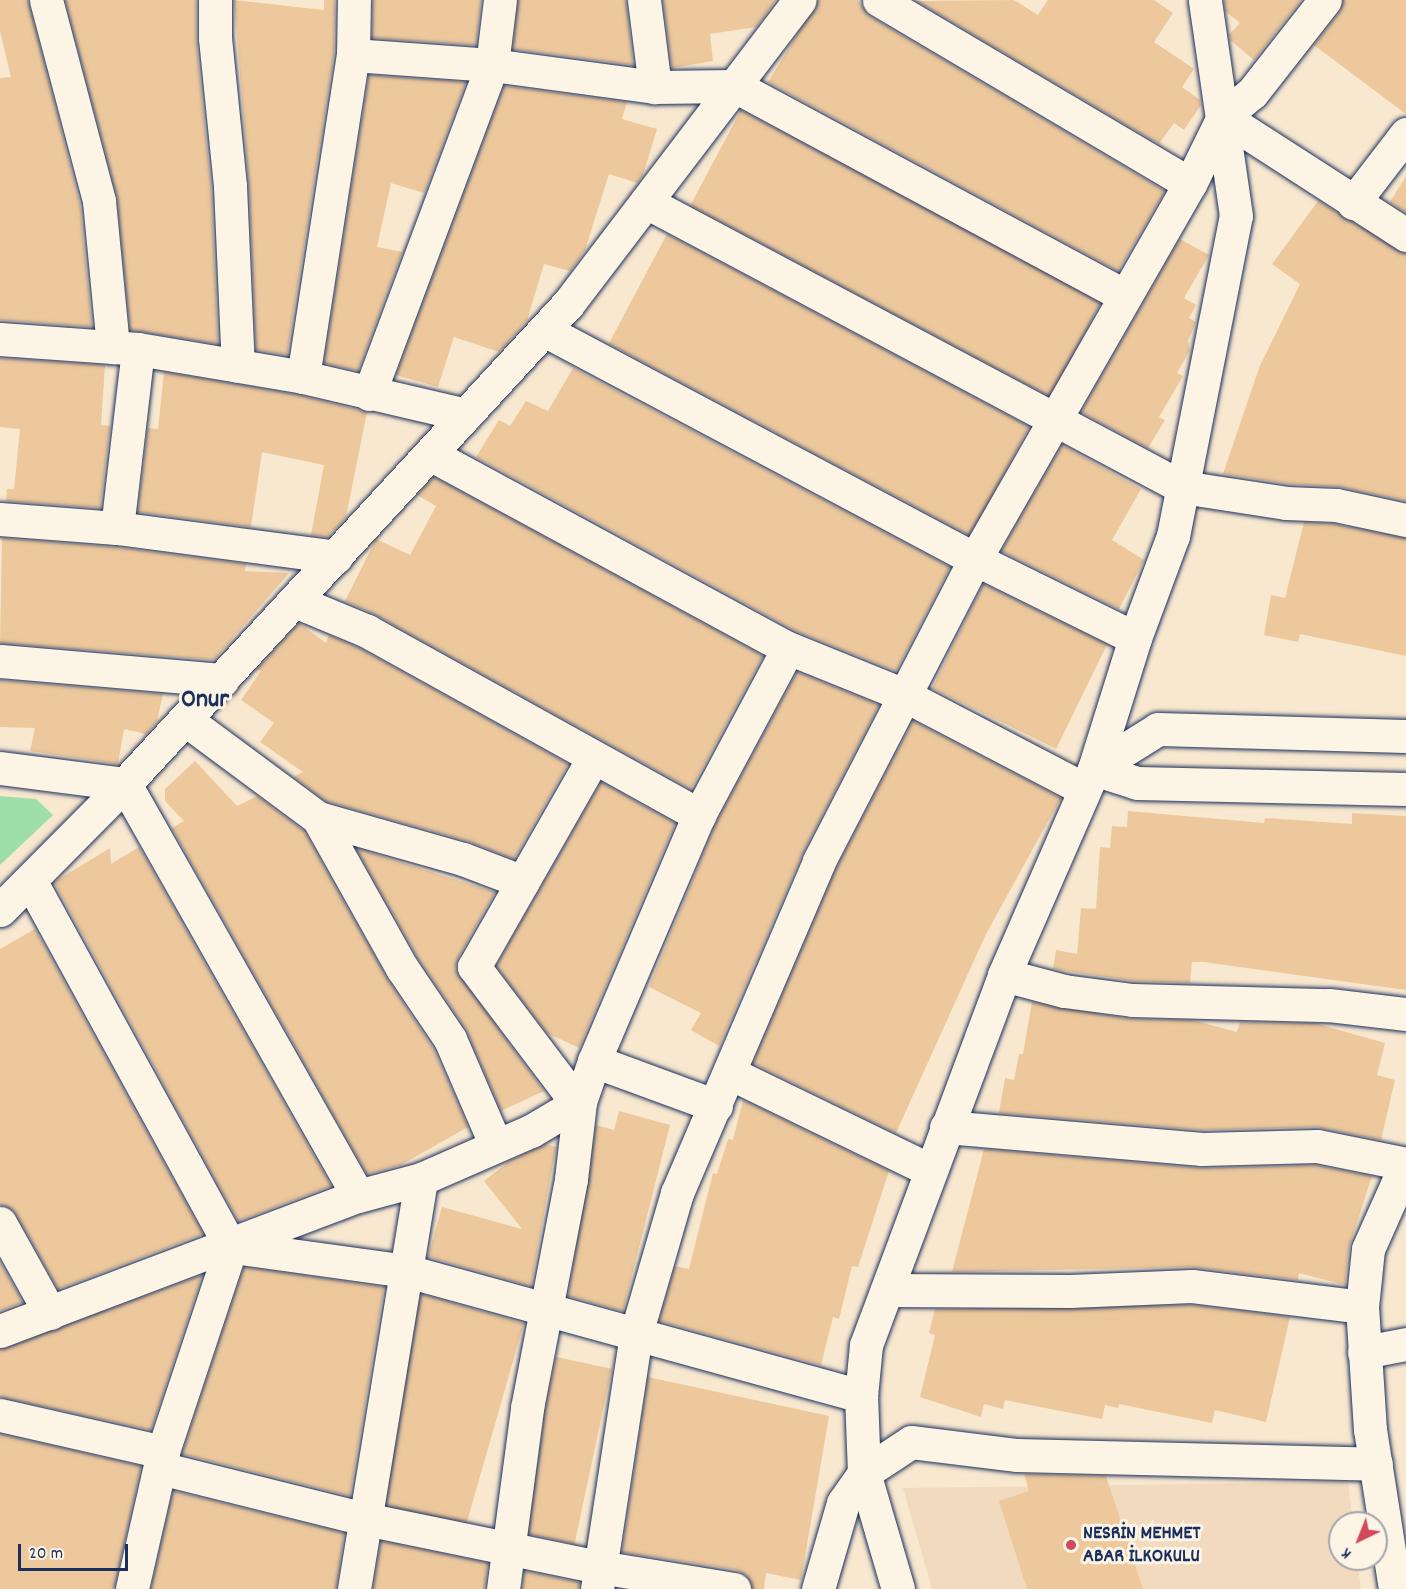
<!DOCTYPE html>
<meta charset="utf-8">
<style>
body{margin:0}
#map{position:relative;width:1406px;height:1589px;overflow:hidden;background:#f8e8cf;font-family:Dekko,sans-serif}
div>[style]{position:absolute}
[style*='--x']{left:calc(var(--x)*1px);top:calc(var(--y)*1px);width:calc(var(--w)*1px);rotate:calc(var(--a)*1deg)}
.built>*{inset:0;background:#f1dabe}
.green>*{inset:0;background:#9edea8}
.building>*{inset:0;background:#edc89d;transform-origin:0 0}
.roads{filter:drop-shadow(0 0 2px #1b2f5e) drop-shadow(0 0 2px #1b2f5e)}
.minor>*{height:33px;margin:-16.5px;padding:0 16.5px;transform-origin:16.5px;border-radius:16.5px;background:#fcf5e5}
.dots>*{width:16px;height:16px;translate:-50% -50%;box-sizing:border-box;border:3px solid #fcf5e5;border-radius:50%}
span{translate:-50% -50%;white-space:nowrap;text-align:center;line-height:1.15;-webkit-text-stroke:6px #fcf5e5;paint-order:stroke}
.poi-label{font-size:20px;color:#1b2f5e;font-weight:700}
.left{translate:0 -50%;text-align:left}
.district-label{font-size:26px;color:#1b2f5e;font-weight:700}
.north{position:absolute;left:1328px;top:1511px;width:60px;height:60px;box-sizing:border-box;background:#fcf5e5;border:2px solid #a2a6af;border-radius:50%;rotate:223deg;font-size:16px;font-weight:700;line-height:24px;text-align:center;color:#1b2f5e}
.north::after{content:'';display:block;margin:auto;width:21px;height:27px;background:#d1495b;clip-path:polygon(50% 0,100% 100%,50% 72%,0 100%)}
.scale{position:absolute;left:18px;top:1544px;width:110px;height:27px;box-sizing:border-box;border:3px solid #1b2f5e;border-top:0;padding-left:8px;font-size:18px;line-height:21px;white-space:nowrap;color:#1b2f5e;-webkit-text-stroke:4px #fcf5e5;paint-order:stroke}
</style>
<div id="map">
<div class="built">
<div style="clip-path:polygon(1348px 1482px,1353px 1523px,1340px 1523px,1340px 1559px,1357px 1559px,1361px 1589px,932px 1589px,903px 1488px)"></div>
</div>
<div class="green">
<div style="clip-path:polygon(0 796px,36px 799px,53px 815px,0 865px)"></div>
</div>
<div class="building">
<div style="clip-path:polygon(0 0,28px 0,80px 204px,92px 327px,0 320px,0 78px,11px 77px,0 31px)"></div>
<div style="clip-path:polygon(65px 0,196px 0,196px 40px,211px 187px,218px 344px,130px 330px,117px 196px)"></div>
<div style="clip-path:polygon(234px 0,324px 10px,324px 0,335px 0,334px 53px,287px 355px,256px 350px,249px 185px)"></div>
<div style="clip-path:polygon(373px 0,481px 0,476px 45px,372px 38px)"></div>
<div style="clip-path:polygon(518px 0,626px 0,633px 65px,513px 49px)"></div>
<div style="clip-path:polygon(663px 0,776px 0,756px 27px,710px 34px,713px 61px,672px 68px)"></div>
<div style="clip-path:polygon(818px 0,858px 0,869px 16px,1165px 191px,1118px 271px,768px 82px)"></div>
<div style="clip-path:polygon(1014px 0,1038px 15px,1048px 0,1154px 0,1173px 13px,1154px 42px,1194px 69px,1182px 87px,1200px 100px,1201px 105px,1184px 130px,1174px 123px,1159px 144px,917px 1px)"></div>
<div style="clip-path:polygon(1224px 0,1301px 0,1254px 60px,1230px 40px,1229px 35px,1240px 23px,1225px 11px)"></div>
<div style="clip-path:polygon(1343px 0,1406px 0,1406px 114px,1314px 45px,1340px 12px)"></div>
<div style="clip-path:polygon(369px 75px,466px 82px,424px 193px,391px 183px,377px 247px,402px 252px,358px 371px,324px 363px)"></div>
<div style="clip-path:polygon(504px 86px,627px 102px,622px 119px,657px 129px,643px 175px,637px 183px,609px 174px,585px 250px,570px 271px,544px 264px,527px 320px,499px 352px,454px 337px,438px 387px,396px 375px)"></div>
<div style="left:741px;top:110px;width:408px;height:108px;rotate:28deg"></div>
<div style="clip-path:polygon(1406px 176px,1406px 213px,1390px 202px)"></div>
<div style="clip-path:polygon(1318px 201px,1406px 254px,1406px 501px,1340px 487px,1288px 484px,1223px 474px,1259px 368px,1300px 284px,1272px 264px)"></div>
<div style="left:667px;top:234px;width:410px;height:124px;rotate:28deg"></div>
<div style="clip-path:polygon(1180px 239px,1209px 255px,1184px 298px,1196px 305px,1189px 318px,1196px 322px,1188px 341px,1190px 350px,1177px 373px,1183px 376px,1159px 417px,1165px 420px,1148px 448px,1081px 412px)"></div>
<div style="clip-path:polygon(0 358px,105px 365px,101px 425px,110px 426px,100px 508px,6px 501px,7px 489px,14px 489px,20px 429px,0 427px)"></div>
<div style="clip-path:polygon(573px 368px,950px 567px,896px 671px,796px 631px,476px 457px,499px 420px,510px 426px,526px 401px,548px 411px)"></div>
<div style="clip-path:polygon(164px 372px,299px 395px,367px 412px,346px 517px,327px 537px,311px 535px,324px 465px,262px 452px,251px 527px,138px 512px,148px 428px,158px 429px)"></div>
<div style="clip-path:polygon(1062px 445px,1141px 489px,1112px 540px,1144px 560px,1119px 609px,1001px 551px)"></div>
<div style="clip-path:polygon(434px 477px,763px 656px,691px 789px,376px 615px,345px 601px,376px 539px,410px 555px,436px 506px,417px 495px)"></div>
<div style="clip-path:polygon(1304px 522px,1334px 524px,1406px 538px,1406px 656px,1300px 634px,1298px 642px,1264px 635px,1271px 595px,1285px 598px)"></div>
<div style="clip-path:polygon(2px 538px,115px 547px,246px 564px,245px 571px,289px 573px,214px 660px,0 643px)"></div>
<div style="left:983px;top:584px;width:138px;height:116px;rotate:26deg"></div>
<div style="clip-path:polygon(299px 623px,326px 643px,329px 635px,359px 648px,568px 764px,514px 859px,468px 841px,326px 801px,294px 777px,303px 772px,260px 742px,274px 723px,241px 700px,261px 671px,256px 670px)"></div>
<div style="clip-path:polygon(797px 672px,879px 705px,802px 854px,719px 1046px,691px 1030px,701px 1013px,649px 987px,716px 823px)"></div>
<div style="clip-path:polygon(0 680px,163px 694px,157px 721px,146px 734px,124px 729px,118px 764px,30px 751px,35px 728px,0 727px)"></div>
<div style="clip-path:polygon(913px 721px,1061px 798px,986px 934px,896px 1133px,753px 1063px,836px 869px)"></div>
<div style="clip-path:polygon(195px 761px,237px 806px,257px 796px,304px 831px,386px 977px,433px 1048px,468px 1127px,401px 1165px,367px 1174px,172px 828px,184px 821px,165px 801px,165px 789px)"></div>
<div style="clip-path:polygon(601px 782px,675px 823px,579px 1048px,547px 1033px,496px 966px)"></div>
<div style="clip-path:polygon(1128px 811px,1264px 823px,1265px 818px,1352px 824px,1352px 813px,1406px 816px,1406px 990px,1204px 962px,1192px 962px,1190px 983px,1133px 981px,1053px 969px,1056px 950px,1077px 954px,1081px 908px,1096px 909px,1100px 847px,1110px 848px,1112px 826px,1127px 827px)"></div>
<div style="clip-path:polygon(139px 847px,331px 1186px,238px 1221px,54px 882px,110px 848px,111px 864px)"></div>
<div style="clip-path:polygon(356px 848px,495px 892px,458px 958px,455px 969px,544px 1091px,501px 1111px,466px 1029px,418px 958px)"></div>
<div style="clip-path:polygon(35px 929px,203px 1234px,58px 1289px,16px 1214px,0 1204px,0 949px)"></div>
<div style="clip-path:polygon(1032px 1002px,1130px 1019px,1192px 1020px,1237px 1032px,1240px 1022px,1314px 1023px,1385px 1043px,1377px 1075px,1395px 1080px,1381px 1140px,1317px 1127px,1203px 1130px,999px 1113px,1005px 1078px,1014px 1080px,1019px 1054px,1023px 1054px)"></div>
<div style="clip-path:polygon(743px 1100px,889px 1171px,858px 1267px,852px 1266px,839px 1319px,833px 1317px,821px 1365px,659px 1321px,675px 1266px,689px 1269px,713px 1173px,717px 1174px,728px 1139px,733px 1140px)"></div>
<div style="clip-path:polygon(619px 1111px,670px 1125px,623px 1311px,568px 1296px,596px 1125px,614px 1130px)"></div>
<div style="clip-path:polygon(545px 1144px,556px 1147px,531px 1286px,428px 1257px,442px 1207px,522px 1229px,484px 1181px,511px 1160px)"></div>
<div style="clip-path:polygon(984px 1149px,1201px 1168px,1315px 1165px,1372px 1176px,1349px 1247px,1345px 1285px,1299px 1273px,1298px 1280px,1191px 1267px,952px 1272px)"></div>
<div style="clip-path:polygon(0 1262px,23px 1302px,0 1311px)"></div>
<div style="clip-path:polygon(244px 1267px,384px 1287px,350px 1496px,182px 1454px)"></div>
<div style="clip-path:polygon(202px 1275px,151px 1430px,0 1397px,0 1349px)"></div>
<div style="left:421px;top:1294px;width:107px;height:213px;rotate:16deg"></div>
<div style="clip-path:polygon(1191px 1305px,1290px 1317px,1266px 1422px,1215px 1410px,1212px 1423px,1119px 1404px,1118px 1408px,1105px 1405px,1102px 1419px,1005px 1400px,1003px 1409px,984px 1404px,981px 1417px,920px 1397px,935px 1335px,929px 1333px,935px 1309px)"></div>
<div style="left:556px;top:1357px;width:57px;height:179px;rotate:12deg"></div>
<div style="clip-path:polygon(648px 1377px,829px 1416px,801px 1580px,766px 1573px,764px 1589px,752px 1589px,746px 1575px,737px 1570px,622px 1552px)"></div>
<div style="clip-path:polygon(0 1434px,141px 1466px,114px 1589px,0 1589px)"></div>
<div style="clip-path:polygon(1024px 1474px,1106px 1476px,1143px 1589px,1027px 1589px,999px 1501px,1029px 1491px)"></div>
<div style="clip-path:polygon(173px 1491px,344px 1533px,336px 1589px,151px 1589px)"></div>
<div style="clip-path:polygon(381px 1541px,488px 1563px,485px 1589px,373px 1589px)"></div>
<div style="clip-path:polygon(524px 1571px,579px 1582px,579px 1589px,522px 1589px)"></div>
</div>
<div class="roads">
<div class="minor">
<div style="--x:46;--y:0;--w:208;--a:75.2"></div>
<div style="--x:99;--y:201;--w:147;--a:84.5"></div>
<div style="--x:215;--y:0;--w:38;--a:90"></div>
<div style="--x:215;--y:38;--w:149;--a:84.2"></div>
<div style="--x:230;--y:186;--w:180;--a:87.5"></div>
<div style="--x:644;--y:0;--w:88;--a:82.8"></div>
<div style="--x:879;--y:0;--w:361;--a:30.6"></div>
<div style="--x:353;--y:55;--w:139;--a:4.1"></div>
<div style="--x:492;--y:65;--w:164;--a:7.7"></div>
<div style="--x:655;--y:87;--w:80;--a:-0.7"></div>
<div style="--x:735;--y:86;--w:441;--a:28.3"></div>
<div style="--x:1223;--y:117;--w:218;--a:32.8"></div>
<div style="--x:646;--y:202;--w:607;--a:28"></div>
<div style="--x:1182;--y:487;--w:105;--a:8.7"></div>
<div style="--x:1286;--y:503;--w:50;--a:2.3"></div>
<div style="--x:1336;--y:505;--w:72;--a:12.1"></div>
<div style="--x:1353;--y:203;--w:87;--a:-52.5"></div>
<div style="--x:544;--y:330;--w:488;--a:28"></div>
<div style="--x:975;--y:559;--w:178;--a:26.3"></div>
<div style="--x:0;--y:339;--w:138;--a:4.1"></div>
<div style="--x:138;--y:349;--w:167;--a:9.6"></div>
<div style="--x:303;--y:377;--w:167;--a:13.1"></div>
<div style="--x:303;--y:377;--w:326;--a:-81.2"></div>
<div style="--x:353;--y:55;--w:55;--a:-89"></div>
<div style="--x:369;--y:394;--w:351;--a:-69.5"></div>
<div style="--x:492;--y:65;--w:65;--a:-83"></div>
<div style="--x:430;--y:454;--w:407;--a:28.5"></div>
<div style="--x:788;--y:648;--w:123;--a:22"></div>
<div style="--x:902;--y:694;--w:205;--a:27.6"></div>
<div style="--x:0;--y:519;--w:117;--a:4.4"></div>
<div style="--x:117;--y:528;--w:221;--a:7.5"></div>
<div style="--x:117;--y:528;--w:180;--a:-83.3"></div>
<div style="--x:295;--y:601;--w:78;--a:22.6"></div>
<div style="--x:367;--y:631;--w:380;--a:29"></div>
<div style="--x:0;--y:661;--w:223;--a:4.9"></div>
<div style="--x:186;--y:720;--w:164;--a:36.6"></div>
<div style="--x:318;--y:818;--w:172;--a:60.8"></div>
<div style="--x:402;--y:968;--w:86;--a:55.9"></div>
<div style="--x:450;--y:1039;--w:116;--a:66.7"></div>
<div style="--x:0;--y:768;--w:126;--a:7.3"></div>
<div style="--x:125;--y:784;--w:473;--a:60.5"></div>
<div style="--x:1094;--y:769;--w:75;--a:-32"></div>
<div style="--x:1158;--y:729;--w:248;--a:1.6"></div>
<div style="--x:1094;--y:769;--w:45;--a:18"></div>
<div style="--x:1137;--y:783;--w:269;--a:1.3"></div>
<div style="--x:318;--y:818;--w:151;--a:15.8"></div>
<div style="--x:463;--y:859;--w:64;--a:21"></div>
<div style="--x:31;--y:882;--w:416;--a:61.3"></div>
<div style="--x:231;--y:1247;--w:216;--a:108.4"></div>
<div style="--x:163;--y:1452;--w:140;--a:102.8"></div>
<div style="--x:0;--y:910;--w:177;--a:-45.2"></div>
<div style="--x:125;--y:784;--w:653;--a:-47.3"></div>
<div style="--x:568;--y:304;--w:382;--a:-52.7"></div>
<div style="--x:1004;--y:975;--w:62;--a:14.9"></div>
<div style="--x:1064;--y:991;--w:69;--a:7.5"></div>
<div style="--x:1132;--y:1000;--w:197;--a:1.5"></div>
<div style="--x:1329;--y:1005;--w:78;--a:6.7"></div>
<div style="--x:594;--y:1061;--w:267;--a:-66.9"></div>
<div style="--x:699;--y:815;--w:189;--a:-61.9"></div>
<div style="--x:730;--y:1073;--w:222;--a:25.9"></div>
<div style="--x:577;--y:1103;--w:171;--a:-127.1"></div>
<div style="--x:474;--y:967;--w:241;--a:-60.3"></div>
<div style="--x:946;--y:1127;--w:257;--a:4.9"></div>
<div style="--x:1202;--y:1149;--w:115;--a:-1.5"></div>
<div style="--x:1317;--y:1146;--w:91;--a:11.4"></div>
<div style="--x:0;--y:1223;--w:103;--a:60.9"></div>
<div style="--x:233;--y:1247;--w:176;--a:7.9"></div>
<div style="--x:407;--y:1271;--w:471;--a:15.4"></div>
<div style="--x:887;--y:1290;--w:183;--a:0.3"></div>
<div style="--x:1070;--y:1291;--w:122;--a:-2.3"></div>
<div style="--x:1192;--y:1286;--w:171;--a:7"></div>
<div style="--x:0;--y:1331;--w:383;--a:-20.7"></div>
<div style="--x:358;--y:1196;--w:65;--a:-15.1"></div>
<div style="--x:421;--y:1179;--w:120;--a:-23.6"></div>
<div style="--x:531;--y:1131;--w:57;--a:-30.6"></div>
<div style="--x:580;--y:1102;--w:43;--a:-71.1"></div>
<div style="--x:594;--y:1061;--w:130;--a:20.2"></div>
<div style="--x:1364;--y:1352;--w:43;--a:-10.8"></div>
<div style="--x:0;--y:1415;--w:167;--a:12.8"></div>
<div style="--x:160;--y:1468;--w:211;--a:14"></div>
<div style="--x:365;--y:1519;--w:239;--a:11.6"></div>
<div style="--x:599;--y:1567;--w:137;--a:9.3"></div>
<div style="--x:354;--y:1589;--w:415;--a:-80.7"></div>
<div style="--x:503;--y:1589;--w:183;--a:-82.4"></div>
<div style="--x:527;--y:1408;--w:233;--a:-79.1"></div>
<div style="--x:571;--y:1179;--w:78;--a:-83.3"></div>
<div style="--x:597;--y:1589;--w:258;--a:-81.3"></div>
<div style="--x:636;--y:1334;--w:147;--a:-73.8"></div>
<div style="--x:677;--y:1193;--w:361;--a:-66.8"></div>
<div style="--x:819;--y:861;--w:340;--a:-62.7"></div>
<div style="--x:975;--y:559;--w:432;--a:-60.2"></div>
<div style="--x:1190;--y:184;--w:75;--a:-63.8"></div>
<div style="--x:1223;--y:117;--w:38;--a:-40"></div>
<div style="--x:1252;--y:93;--w:118;--a:-51.9"></div>
<div style="--x:818;--y:1589;--w:90;--a:-73.8"></div>
<div style="--x:843;--y:1503;--w:37;--a:-55"></div>
<div style="--x:864;--y:1473;--w:56;--a:-33.4"></div>
<div style="--x:911;--y:1442;--w:107;--a:7"></div>
<div style="--x:1017;--y:1455;--w:359;--a:1.4"></div>
<div style="--x:898;--y:1589;--w:121;--a:-106.3"></div>
<div style="--x:864;--y:1473;--w:77;--a:-92.2"></div>
<div style="--x:861;--y:1396;--w:51;--a:-84.4"></div>
<div style="--x:866;--y:1345;--w:395;--a:-69.5"></div>
<div style="--x:1004;--y:975;--w:225;--a:-66.4"></div>
<div style="--x:1094;--y:769;--w:137;--a:-72.6"></div>
<div style="--x:1135;--y:638;--w:109;--a:-69.6"></div>
<div style="--x:1173;--y:536;--w:326;--a:-78.9"></div>
<div style="--x:1236;--y:216;--w:218;--a:-98.2"></div>
<div style="--x:1395;--y:1589;--w:161;--a:-98.9"></div>
<div style="--x:1370;--y:1430;--w:123;--a:-93.7"></div>
<div style="--x:1362;--y:1307;--w:58;--a:-84.1"></div>
<div style="--x:1368;--y:1249;--w:93;--a:-65.9"></div>
</div>
</div>
<div class="dots">
<div style="left:1071px;top:1545px;background:#d1495b"></div>
</div>
<div class="poi-label">
<span class="left" style="left:1083px;top:1546px">NESRİN MEHMET<br>ABAR İLKOKULU</span>
</div>
<div class="district-label">
<span style="left:205px;top:701px">Onur</span>
</div>
<div class="north">K</div>
<div class="scale">20 m</div>
</div>
